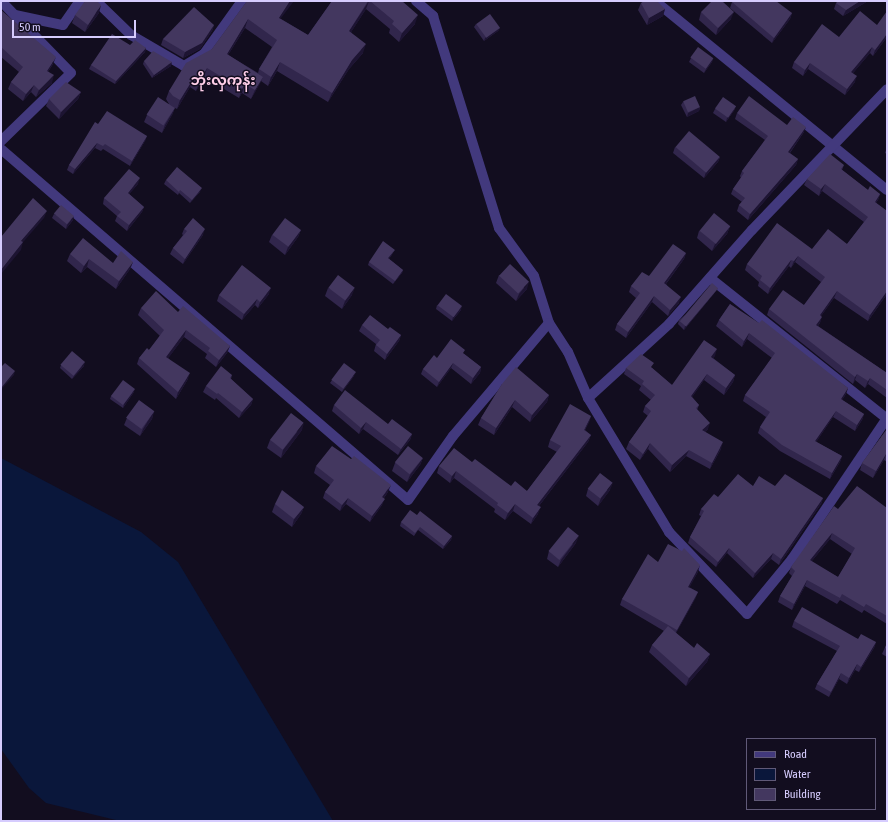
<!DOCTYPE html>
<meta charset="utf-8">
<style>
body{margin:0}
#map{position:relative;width:888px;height:822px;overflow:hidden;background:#120d1f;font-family:"Asap Condensed","Noto Sans Myanmar",sans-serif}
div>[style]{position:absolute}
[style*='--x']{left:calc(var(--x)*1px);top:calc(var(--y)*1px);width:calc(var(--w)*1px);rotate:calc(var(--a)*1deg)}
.water>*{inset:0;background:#0a173b}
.minor>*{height:10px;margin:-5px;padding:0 5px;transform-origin:5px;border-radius:5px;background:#42397d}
.wall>*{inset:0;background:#31264c}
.shaded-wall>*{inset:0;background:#1d1432}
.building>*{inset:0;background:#43375f;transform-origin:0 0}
span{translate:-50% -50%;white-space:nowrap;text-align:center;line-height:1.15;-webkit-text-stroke:3px #120d1f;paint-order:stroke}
.quarter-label{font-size:14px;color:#fecee8;font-weight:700}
.frame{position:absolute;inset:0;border:2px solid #d6ccfe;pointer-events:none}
.legend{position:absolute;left:746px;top:738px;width:130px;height:72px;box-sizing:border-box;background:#120d1f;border:1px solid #605978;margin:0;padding:5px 7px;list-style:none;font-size:12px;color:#d6ccfe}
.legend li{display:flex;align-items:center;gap:8px;height:20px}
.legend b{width:20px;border:1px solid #605978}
.scale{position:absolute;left:12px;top:20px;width:124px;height:18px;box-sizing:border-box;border:2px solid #d6ccfe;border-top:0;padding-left:5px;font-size:12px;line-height:14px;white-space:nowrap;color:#d6ccfe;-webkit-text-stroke:3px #120d1f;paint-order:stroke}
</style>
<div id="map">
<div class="water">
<div style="clip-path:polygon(1px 458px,141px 532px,178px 562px,333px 821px,120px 821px,46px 803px,29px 788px,1px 749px)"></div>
</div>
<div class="minor">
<div style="--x:1;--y:1;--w:100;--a:45.8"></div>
<div style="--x:71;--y:73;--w:98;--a:135.8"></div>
<div style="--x:96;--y:1;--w:49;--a:44.2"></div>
<div style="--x:131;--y:35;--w:61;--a:30.3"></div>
<div style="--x:184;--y:66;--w:23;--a:-31"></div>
<div style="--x:204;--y:54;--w:65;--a:-54.4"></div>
<div style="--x:416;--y:1;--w:23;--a:41"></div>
<div style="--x:433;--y:16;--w:222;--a:72.7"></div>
<div style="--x:499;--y:228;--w:59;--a:53.9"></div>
<div style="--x:534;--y:276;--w:49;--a:72.3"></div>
<div style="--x:549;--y:323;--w:35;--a:57"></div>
<div style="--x:568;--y:352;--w:50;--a:66.5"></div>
<div style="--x:588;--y:398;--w:157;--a:58.8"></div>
<div style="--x:669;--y:532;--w:113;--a:46.4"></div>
<div style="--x:747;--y:614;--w:71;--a:-50.7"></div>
<div style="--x:792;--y:559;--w:170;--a:-56"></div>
<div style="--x:655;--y:1;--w:299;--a:39.2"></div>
<div style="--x:15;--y:15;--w:49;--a:11.8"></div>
<div style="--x:63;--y:25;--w:29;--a:-55"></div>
<div style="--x:1;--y:149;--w:537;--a:40.77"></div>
<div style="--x:408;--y:500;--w:78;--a:-54.9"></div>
<div style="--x:453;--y:436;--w:148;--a:-49.7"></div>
<div style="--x:710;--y:278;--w:226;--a:38.5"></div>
<div style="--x:588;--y:398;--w:110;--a:-42.4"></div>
<div style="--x:669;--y:324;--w:125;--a:-48.6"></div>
<div style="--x:752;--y:230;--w:195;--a:-46.2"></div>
</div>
<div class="wall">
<div style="clip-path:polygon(evenodd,247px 1px,281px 19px,308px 35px,332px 1px,402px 1px,415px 24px,399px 42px,389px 33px,390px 29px,366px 9px,351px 32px,363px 53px,349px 69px,328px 102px,277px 71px,268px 86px,261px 81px,259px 85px,251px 99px,242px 93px,239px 98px,204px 77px,196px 91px,190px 87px,177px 109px,175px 108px,172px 115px,162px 133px,144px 122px,147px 115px,169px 104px,166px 99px,169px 91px,212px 49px,247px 1px,245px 28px,272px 47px,259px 69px,258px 73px,228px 55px,245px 28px)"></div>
<div style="clip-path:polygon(868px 1px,843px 16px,834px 9px,836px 3px)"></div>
<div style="clip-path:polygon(732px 2px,792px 13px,790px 19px,772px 43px,730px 8px)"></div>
<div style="clip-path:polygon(641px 3px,665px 9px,663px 16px,647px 25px,638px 10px)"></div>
<div style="clip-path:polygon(1px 10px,53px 64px,48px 72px,52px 83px,36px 97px,31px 92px,23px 101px,8px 89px,11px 82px,19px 72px,1px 57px)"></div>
<div style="clip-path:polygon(701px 12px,731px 19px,716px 35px,699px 20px)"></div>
<div style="clip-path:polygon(99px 13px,85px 32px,72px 23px,75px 15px)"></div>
<div style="clip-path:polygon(476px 24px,500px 28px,498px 31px,484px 41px,474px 27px)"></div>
<div style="clip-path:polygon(214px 25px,212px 31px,200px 49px,183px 58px,161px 45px,163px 39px)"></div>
<div style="clip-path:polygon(839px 37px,887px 37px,873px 56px,870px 53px,853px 73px,855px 82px,845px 95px,808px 69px,803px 76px,792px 68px,794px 62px)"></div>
<div style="clip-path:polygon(130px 45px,146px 48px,145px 52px,115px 84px,89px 69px,91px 65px)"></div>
<div style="clip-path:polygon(691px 58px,713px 58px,712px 62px,704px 73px,689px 62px)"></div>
<div style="clip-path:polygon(144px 61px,171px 66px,152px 78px,143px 64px)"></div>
<div style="clip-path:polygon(81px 92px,78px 99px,59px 119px,46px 106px,49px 99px)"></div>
<div style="clip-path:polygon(683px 102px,700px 107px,699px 111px,687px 117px,681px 105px)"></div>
<div style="clip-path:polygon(715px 109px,735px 109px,726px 122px,713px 113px)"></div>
<div style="clip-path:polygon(737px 113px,787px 125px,804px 132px,790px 153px,798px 159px,796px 165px,748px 220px,737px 211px,739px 205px,742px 202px,731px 194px,733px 189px,741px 178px,740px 176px,742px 171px,765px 140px,735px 119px)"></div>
<div style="clip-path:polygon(98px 124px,147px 136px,145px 141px,130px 166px,103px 149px,101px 151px,95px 148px,73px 174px,67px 170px,69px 165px)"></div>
<div style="clip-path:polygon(675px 147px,720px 157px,718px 162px,704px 178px,673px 153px)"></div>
<div style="clip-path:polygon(887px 147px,887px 154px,885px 153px)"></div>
<div style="clip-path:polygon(844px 165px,842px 170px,868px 190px,880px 194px,878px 200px,876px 203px,887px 211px,887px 294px,868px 321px,834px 298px,821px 316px,820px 323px,818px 326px,887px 373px,887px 398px,868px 384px,865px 388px,855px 380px,853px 384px,767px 315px,769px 309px,804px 305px,821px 282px,795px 262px,791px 268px,789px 266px,768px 294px,758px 286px,759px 282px,745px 270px,747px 264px,812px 249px,847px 244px,864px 222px,822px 191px,819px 196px,804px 185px,807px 179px)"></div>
<div style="clip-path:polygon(166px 180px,200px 192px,190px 203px,179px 193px,178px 195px,164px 184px)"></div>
<div style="clip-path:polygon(138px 184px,129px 194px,144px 207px,142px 212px,127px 231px,115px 221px,117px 216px,103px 204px,104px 198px)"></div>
<div style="clip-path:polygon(54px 214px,73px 220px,66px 229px,52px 218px)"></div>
<div style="clip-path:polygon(730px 226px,727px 234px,712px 251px,697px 238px,699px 231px)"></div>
<div style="clip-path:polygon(184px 229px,203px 235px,183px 264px,170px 254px,173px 248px,183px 235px,182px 234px)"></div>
<div style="clip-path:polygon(301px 230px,298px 237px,285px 255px,269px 242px,272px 235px)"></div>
<div style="clip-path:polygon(393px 253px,389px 259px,403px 270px,402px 273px,393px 284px,368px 265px,369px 262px)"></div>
<div style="clip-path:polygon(686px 253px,684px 259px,666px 284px,679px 303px,668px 316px,652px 302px,626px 338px,615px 330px,617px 324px,636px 298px,629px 292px,631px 286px,649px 276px)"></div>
<div style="clip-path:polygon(70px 254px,113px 263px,133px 262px,130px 269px,116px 289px,87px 267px,81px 273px,67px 261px)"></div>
<div style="clip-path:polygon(499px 275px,527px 289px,516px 301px,496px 283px)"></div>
<div style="clip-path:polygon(328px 288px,352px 295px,342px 309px,325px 296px)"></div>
<div style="clip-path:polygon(718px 288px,716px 291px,684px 330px,678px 324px,679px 320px)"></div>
<div style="clip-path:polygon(269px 294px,258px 308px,255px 305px,242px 320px,217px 301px,219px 295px)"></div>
<div style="clip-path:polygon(730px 304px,848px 388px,846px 394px,842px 400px,864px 414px,862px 420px,855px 431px,833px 417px,816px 442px,842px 456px,840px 462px,830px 479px,780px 451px,758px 433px,760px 427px,766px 417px,743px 401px,745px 395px,772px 358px,747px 339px,742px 347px,716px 326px,719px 320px)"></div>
<div style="clip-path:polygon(437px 305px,461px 310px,452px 321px,436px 309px)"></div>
<div style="clip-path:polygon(141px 308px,178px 312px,230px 346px,227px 353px,216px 367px,205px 358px,207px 354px,184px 337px,168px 358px,188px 379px,176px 399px,137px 364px,139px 358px,149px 350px,160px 336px,138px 315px)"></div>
<div style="clip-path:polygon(362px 325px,388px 329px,401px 335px,399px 341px,385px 360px,374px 351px,376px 344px,359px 331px)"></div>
<div style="clip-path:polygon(464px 354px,481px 367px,480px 373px,471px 384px,451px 368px,437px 387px,421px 374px,423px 369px)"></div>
<div style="clip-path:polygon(715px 356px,713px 358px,735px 375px,733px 382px,724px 395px,704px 380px,692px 397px,699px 405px,697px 410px,708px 429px,705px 432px,721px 449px,710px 469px,686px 456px,670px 472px,648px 449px,640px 460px,626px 449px,629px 442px,648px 416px,643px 412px,645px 406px,651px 400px,639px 390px,641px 386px,624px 374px,626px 368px,652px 368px,672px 385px)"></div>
<div style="clip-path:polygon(61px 365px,84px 366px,72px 379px,60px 368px)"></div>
<div style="clip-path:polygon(232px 375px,231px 379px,253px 399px,251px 405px,239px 418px,216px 398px,215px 400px,203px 392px,206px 386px)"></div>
<div style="clip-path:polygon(354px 376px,342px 392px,330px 383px,332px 380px)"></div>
<div style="clip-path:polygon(502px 384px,549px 395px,547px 402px,530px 422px,512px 407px,494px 435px,478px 425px,481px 418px)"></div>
<div style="clip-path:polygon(134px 392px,123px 408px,110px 399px,111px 396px)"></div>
<div style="clip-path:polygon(334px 405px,412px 434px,410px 440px,398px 455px,363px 429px,359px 434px,332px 411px)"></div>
<div style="clip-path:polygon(154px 411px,152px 419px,140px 436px,124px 425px,127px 418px)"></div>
<div style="clip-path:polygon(591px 416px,589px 422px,585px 430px,591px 435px,588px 442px,539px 506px,538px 514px,531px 524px,513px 511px,505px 520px,494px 512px,495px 509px,454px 478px,450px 483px,437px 473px,439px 466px,472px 462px,511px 486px,527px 491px,557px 452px,548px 447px,550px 440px)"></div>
<div style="clip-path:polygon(887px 429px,887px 462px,884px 460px,873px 478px,860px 470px,862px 463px)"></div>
<div style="clip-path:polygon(302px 430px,281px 458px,267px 448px,270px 440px)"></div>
<div style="clip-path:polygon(423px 458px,420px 465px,407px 482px,392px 471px,395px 463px)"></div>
<div style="clip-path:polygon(316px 466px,388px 492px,384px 498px,382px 505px,370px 522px,346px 504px,340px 511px,323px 498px,325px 492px,330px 485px,314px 473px)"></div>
<div style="clip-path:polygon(753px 486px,775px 486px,823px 498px,821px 504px,779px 565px,771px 559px,753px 578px,727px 553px,716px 567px,688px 543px,690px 537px,701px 516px,699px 515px,701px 509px,718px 497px)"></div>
<div style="clip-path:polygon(588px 489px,610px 490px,598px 506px,586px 496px)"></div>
<div style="clip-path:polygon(275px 504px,304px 507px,301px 514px,292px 527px,272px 512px)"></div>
<div style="clip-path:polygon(evenodd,887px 508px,887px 624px,864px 610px,862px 613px,840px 600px,837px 604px,805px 586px,792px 610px,778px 602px,780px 596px,792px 576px,789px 573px,791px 567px,838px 509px,887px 508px,830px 539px,852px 554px,838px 577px,811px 562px,830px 539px)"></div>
<div style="clip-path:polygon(417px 515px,452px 536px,451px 540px,443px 549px,418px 530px,414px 536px,400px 526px,401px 522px)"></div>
<div style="clip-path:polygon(576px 543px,558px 567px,547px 559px,549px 551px)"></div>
<div style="clip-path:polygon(658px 562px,698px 572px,689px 587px,698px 592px,695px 599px,676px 633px,694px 648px,710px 654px,707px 662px,686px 686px,649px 652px,652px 645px,664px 631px,620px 605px,622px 599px)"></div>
<div style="clip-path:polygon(794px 621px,858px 639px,876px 642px,874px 648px,859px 672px,855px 670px,847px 684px,839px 679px,829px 697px,815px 689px,817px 684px,837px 651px,792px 627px)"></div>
<div style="clip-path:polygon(887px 643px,887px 657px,882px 654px)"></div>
</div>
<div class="shaded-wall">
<div style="clip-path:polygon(290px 1px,294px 1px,275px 26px,279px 18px)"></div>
<div style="clip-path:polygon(369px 1px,366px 9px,346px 40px,349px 31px)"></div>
<div style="clip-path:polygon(860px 1px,868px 1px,843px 16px,846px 10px)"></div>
<div style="clip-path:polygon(101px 5px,99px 13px,85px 32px,88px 25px)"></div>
<div style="clip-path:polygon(665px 9px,663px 16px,647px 25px,649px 18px)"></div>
<div style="clip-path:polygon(734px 12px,731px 19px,716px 35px,718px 28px)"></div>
<div style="clip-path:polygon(792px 13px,790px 19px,772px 43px,774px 38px)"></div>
<div style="clip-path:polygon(418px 15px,415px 24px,399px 42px,402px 33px)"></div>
<div style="clip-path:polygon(248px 19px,245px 28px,223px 63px,227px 54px)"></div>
<div style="clip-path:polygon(214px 25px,212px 31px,200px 49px,183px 58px,185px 52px)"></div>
<div style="clip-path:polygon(500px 28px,498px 31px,484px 41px,485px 38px)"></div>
<div style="clip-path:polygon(887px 34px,887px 37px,873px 56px,875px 50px)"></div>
<div style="clip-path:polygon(366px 44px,363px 53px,349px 69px,328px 102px,332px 93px,352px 60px)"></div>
<div style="clip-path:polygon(872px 47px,870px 53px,849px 78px,851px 72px)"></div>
<div style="clip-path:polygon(146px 48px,145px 52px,115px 84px,116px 81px)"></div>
<div style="clip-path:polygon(56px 57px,53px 64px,44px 78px,47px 71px)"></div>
<div style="clip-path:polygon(713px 58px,712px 62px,704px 73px,706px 69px)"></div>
<div style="clip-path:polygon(172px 62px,171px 66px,152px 78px,154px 75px)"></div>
<div style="clip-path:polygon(280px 62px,277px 71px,268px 86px,271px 77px)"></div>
<div style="clip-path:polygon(810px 63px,808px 69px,803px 76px,805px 70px)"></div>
<div style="clip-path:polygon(207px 68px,204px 77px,196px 91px,199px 82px)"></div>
<div style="clip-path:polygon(54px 75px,52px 83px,36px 97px,39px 90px)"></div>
<div style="clip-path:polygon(857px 76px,855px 82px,845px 95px,847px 89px)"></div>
<div style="clip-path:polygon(263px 77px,259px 85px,251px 99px,255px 90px)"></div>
<div style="clip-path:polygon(193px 79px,190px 87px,177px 109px,180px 100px)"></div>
<div style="clip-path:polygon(245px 84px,242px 93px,239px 98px,242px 89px)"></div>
<div style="clip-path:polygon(34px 85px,31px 92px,23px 101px,26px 94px)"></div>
<div style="clip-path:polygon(81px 92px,78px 99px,59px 119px,61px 112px)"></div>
<div style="clip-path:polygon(736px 106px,735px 109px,726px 122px,727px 118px)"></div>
<div style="clip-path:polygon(700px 107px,699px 111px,687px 117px,688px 113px)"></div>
<div style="clip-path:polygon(175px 108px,172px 115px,162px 133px,165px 125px)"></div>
<div style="clip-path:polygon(806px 127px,804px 132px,786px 158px,788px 152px)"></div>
<div style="clip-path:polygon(147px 136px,145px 141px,130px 166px,132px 161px)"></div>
<div style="clip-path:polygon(97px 143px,95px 148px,73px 174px,75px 169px)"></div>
<div style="clip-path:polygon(720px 157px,718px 162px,704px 178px,706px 172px)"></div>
<div style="clip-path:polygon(798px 159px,796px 165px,748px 220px,750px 214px)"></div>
<div style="clip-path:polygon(140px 178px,138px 184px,126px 198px,128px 193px)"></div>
<div style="clip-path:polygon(825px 184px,822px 191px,819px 196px,821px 189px)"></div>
<div style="clip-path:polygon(202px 188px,200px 192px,190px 203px,192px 200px)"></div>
<div style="clip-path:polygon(880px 194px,878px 200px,872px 208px,875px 202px)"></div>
<div style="clip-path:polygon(144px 207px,142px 212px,127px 231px,129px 225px)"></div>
<div style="clip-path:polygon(47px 211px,44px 218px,18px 248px,21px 241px)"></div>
<div style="clip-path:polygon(74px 216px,73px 220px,66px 229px,67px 225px)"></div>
<div style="clip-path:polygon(730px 226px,727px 234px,712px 251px,715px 244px)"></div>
<div style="clip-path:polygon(205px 229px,203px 235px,183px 264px,185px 259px)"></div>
<div style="clip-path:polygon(301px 230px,298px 237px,285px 255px,288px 247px)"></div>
<div style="clip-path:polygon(23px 242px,21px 250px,1px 274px,1px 270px)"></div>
<div style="clip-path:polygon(395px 250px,387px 262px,388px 258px)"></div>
<div style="clip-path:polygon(686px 253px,684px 259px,662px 289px,664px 283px)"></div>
<div style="clip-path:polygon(798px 256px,795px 262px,791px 268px,794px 261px)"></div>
<div style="clip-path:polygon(89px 259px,87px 267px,81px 273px,84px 266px)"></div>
<div style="clip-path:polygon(791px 260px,789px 266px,768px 294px,770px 288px)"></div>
<div style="clip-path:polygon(133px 262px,130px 269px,116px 289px,119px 281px)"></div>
<div style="clip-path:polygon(403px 270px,402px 273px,393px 284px,395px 281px)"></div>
<div style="clip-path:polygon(529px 282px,527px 289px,516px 301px,519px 294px)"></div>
<div style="clip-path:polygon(271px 288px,269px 294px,258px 308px,260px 302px)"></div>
<div style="clip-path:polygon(355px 288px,352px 295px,342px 309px,345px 301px)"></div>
<div style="clip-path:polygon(718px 288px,716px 291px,684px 330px,685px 326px)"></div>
<div style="clip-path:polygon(837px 291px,834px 298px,817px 322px,820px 315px)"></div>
<div style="clip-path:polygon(887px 291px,887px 294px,868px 321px,870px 315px)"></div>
<div style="clip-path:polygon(654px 296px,652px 302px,626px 338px,628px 332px)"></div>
<div style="clip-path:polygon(681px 297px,679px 303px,668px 316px,670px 310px)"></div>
<div style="clip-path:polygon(257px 299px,255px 305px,242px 320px,244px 314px)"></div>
<div style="clip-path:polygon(462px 306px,461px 310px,452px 321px,453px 317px)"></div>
<div style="clip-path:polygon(822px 317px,820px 323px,814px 331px,816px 325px)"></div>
<div style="clip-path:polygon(186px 330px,184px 337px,164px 364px,166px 357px)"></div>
<div style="clip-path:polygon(749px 333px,747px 339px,742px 347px,744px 341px)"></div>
<div style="clip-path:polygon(401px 335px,399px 341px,385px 360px,387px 354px)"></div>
<div style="clip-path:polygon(230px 346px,227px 353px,216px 367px,219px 360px)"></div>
<div style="clip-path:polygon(717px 349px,715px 356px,709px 364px,711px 357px)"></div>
<div style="clip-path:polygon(85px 362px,84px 366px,72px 379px,74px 376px)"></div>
<div style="clip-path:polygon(453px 363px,451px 368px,437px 387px,439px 382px)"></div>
<div style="clip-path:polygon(481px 367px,480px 373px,471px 384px,473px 378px)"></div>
<div style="clip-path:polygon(15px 371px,14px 375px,1px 390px,2px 387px)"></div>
<div style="clip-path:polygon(356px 372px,354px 376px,342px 392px,344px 388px)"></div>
<div style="clip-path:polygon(190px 373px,188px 379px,176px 399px,178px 392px)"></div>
<div style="clip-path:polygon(707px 374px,704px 380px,688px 403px,691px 396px)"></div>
<div style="clip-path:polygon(857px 374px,855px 380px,853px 384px,855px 377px)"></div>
<div style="clip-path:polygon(735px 375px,733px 382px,724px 395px,726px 388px)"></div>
<div style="clip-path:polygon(870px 378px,868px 384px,865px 388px,868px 381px)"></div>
<div style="clip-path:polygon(848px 388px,846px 394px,839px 405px,841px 399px)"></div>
<div style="clip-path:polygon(135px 389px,134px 392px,123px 408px,124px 404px)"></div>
<div style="clip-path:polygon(549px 395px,547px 402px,530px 422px,532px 415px)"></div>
<div style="clip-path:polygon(253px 399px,251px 405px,239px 418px,242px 412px)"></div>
<div style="clip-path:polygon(515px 400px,512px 407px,494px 435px,496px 428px)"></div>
<div style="clip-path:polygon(154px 411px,152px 419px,140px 436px,143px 429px)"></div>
<div style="clip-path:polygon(836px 411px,833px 417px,813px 447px,815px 441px)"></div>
<div style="clip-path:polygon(864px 414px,862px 420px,855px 431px,857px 425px)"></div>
<div style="clip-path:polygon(591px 416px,589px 422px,581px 436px)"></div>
<div style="clip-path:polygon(366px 422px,363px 429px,359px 434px,361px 428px)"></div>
<div style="clip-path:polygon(304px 423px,302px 430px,281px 458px,283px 450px)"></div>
<div style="clip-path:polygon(710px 423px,708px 429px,700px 437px,702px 430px)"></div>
<div style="clip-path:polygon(412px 434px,410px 440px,398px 455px,401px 449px)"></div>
<div style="clip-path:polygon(591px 435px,588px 442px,535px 511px,537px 505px)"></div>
<div style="clip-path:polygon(723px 442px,721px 449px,710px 469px,712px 463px)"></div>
<div style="clip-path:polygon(650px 443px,648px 449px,640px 460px,643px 454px)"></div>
<div style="clip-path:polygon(689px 450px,686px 456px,670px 472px,672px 465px)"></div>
<div style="clip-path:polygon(886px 454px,884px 460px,873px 478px,876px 471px)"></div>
<div style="clip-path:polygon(842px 456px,840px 462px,830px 479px,832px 473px)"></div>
<div style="clip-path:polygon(423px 458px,420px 465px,407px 482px,410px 475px)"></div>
<div style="clip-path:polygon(456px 471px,454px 478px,450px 483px,452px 476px)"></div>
<div style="clip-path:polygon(613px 483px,610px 490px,598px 506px,601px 498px)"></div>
<div style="clip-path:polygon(391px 485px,388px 492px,380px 503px,382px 497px)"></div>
<div style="clip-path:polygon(348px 498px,346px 504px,340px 511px,342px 505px)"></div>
<div style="clip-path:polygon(823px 498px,821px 504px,779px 565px,781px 559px)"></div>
<div style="clip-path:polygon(385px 499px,382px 505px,370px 522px,372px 516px)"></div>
<div style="clip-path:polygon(515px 504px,513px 511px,505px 520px,508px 513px)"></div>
<div style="clip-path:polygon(304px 507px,301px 514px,292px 527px,294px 519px)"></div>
<div style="clip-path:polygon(541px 507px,538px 514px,531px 524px,533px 518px)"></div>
<div style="clip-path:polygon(832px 533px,830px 539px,807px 567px,810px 560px)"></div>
<div style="clip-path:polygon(452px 536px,451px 540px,443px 549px,444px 546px)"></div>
<div style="clip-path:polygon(579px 536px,576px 543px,558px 567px,561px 560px)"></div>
<div style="clip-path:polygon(729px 548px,727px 553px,716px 567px,718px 562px)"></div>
<div style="clip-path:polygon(773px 553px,771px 559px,753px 578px,755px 573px)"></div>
<div style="clip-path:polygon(700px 565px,698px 572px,686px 594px,688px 587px)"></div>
<div style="clip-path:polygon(807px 580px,805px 586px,792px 610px,794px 604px)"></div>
<div style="clip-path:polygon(698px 592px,695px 599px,674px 637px,677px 630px)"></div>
<div style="clip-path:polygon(876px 642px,874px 648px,859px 672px,861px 667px)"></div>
<div style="clip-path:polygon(710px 654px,707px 662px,686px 686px,689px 678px)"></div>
<div style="clip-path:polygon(857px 664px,855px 670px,847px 684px,849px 678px)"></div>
<div style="clip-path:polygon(841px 673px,839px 679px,829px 697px,831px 692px)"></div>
</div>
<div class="building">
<div style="clip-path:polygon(85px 1px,97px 1px,101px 5px,88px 25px,75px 15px)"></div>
<div style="clip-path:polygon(247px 1px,290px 1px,279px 18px,308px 35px,332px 1px,368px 1px,349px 31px,366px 44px,352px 60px,332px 93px,280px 62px,271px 77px,259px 69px,277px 40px,248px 19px,227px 54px,263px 77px,255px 90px,245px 84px,242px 89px,207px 68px,199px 82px,193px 79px,180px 100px,173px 96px,169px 91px,186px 63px,212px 49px)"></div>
<div style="clip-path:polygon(370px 1px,402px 1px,418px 15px,402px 33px,392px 24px,394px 21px)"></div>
<div style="clip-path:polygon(644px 1px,657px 1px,665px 9px,649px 18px,641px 3px)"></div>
<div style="clip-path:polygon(712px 1px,722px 1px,734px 12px,718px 28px,701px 12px)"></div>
<div style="clip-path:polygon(733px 1px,776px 1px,792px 13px,774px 38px,732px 2px)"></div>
<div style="clip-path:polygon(838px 1px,860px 1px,846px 10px,836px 3px)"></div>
<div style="clip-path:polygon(194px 7px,214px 25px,202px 43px,185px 52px,163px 39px)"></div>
<div style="clip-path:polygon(1px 10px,56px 57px,47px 71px,54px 75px,39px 90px,34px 85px,26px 94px,11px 82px,23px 67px,1px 47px)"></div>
<div style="clip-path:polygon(860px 11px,877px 25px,887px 11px,887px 34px,875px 50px,872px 47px,851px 72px,857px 76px,847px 89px,810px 63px,805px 70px,794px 62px,822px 24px,839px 37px)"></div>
<div style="left:490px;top:14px;width:17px;height:17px;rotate:54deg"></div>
<div style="clip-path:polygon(112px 34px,130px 45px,135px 40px,146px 48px,116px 81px,91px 65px)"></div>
<div style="left:698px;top:47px;width:19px;height:13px;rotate:36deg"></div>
<div style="clip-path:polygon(153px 51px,172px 62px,154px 75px,144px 61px)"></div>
<div style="clip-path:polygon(66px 82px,81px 92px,61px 112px,49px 99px)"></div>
<div style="left:695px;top:96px;width:12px;height:13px;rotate:66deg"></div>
<div style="clip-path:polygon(749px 96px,787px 125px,793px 117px,806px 127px,788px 152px,798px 159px,750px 214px,739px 205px,745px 198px,733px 189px,744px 173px,742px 171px,768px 136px,737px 113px)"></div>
<div style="left:158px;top:97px;width:20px;height:21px;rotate:33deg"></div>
<div style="left:723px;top:97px;width:16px;height:14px;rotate:35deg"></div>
<div style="clip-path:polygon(107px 111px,147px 136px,132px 161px,105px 144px,103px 146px,97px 143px,75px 169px,69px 165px,95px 122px,98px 124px)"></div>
<div style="left:689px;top:131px;width:40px;height:21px;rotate:40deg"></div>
<div style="clip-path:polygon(830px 154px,844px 165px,841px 169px,868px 190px,870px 186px,880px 194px,875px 202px,887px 211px,887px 291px,870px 315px,837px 291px,820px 315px,822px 317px,816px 325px,887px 373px,887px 390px,870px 378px,868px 381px,857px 374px,855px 377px,769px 309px,783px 290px,804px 305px,825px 277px,798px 256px,794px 261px,791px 260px,770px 288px,760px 280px,762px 276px,747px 264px,777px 223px,812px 249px,828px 229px,847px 244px,868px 217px,825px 184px,821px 189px,807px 179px)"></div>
<div style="clip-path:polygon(177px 167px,202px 188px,192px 200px,180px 190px,179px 192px,166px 180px)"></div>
<div style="clip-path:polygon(129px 169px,140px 178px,128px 193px,144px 207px,129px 225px,117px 216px,121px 212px,104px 198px)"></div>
<div style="clip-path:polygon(33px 198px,47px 211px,21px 241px,23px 242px,1px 270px,1px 237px)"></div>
<div style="left:61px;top:205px;width:17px;height:11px;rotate:40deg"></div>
<div style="left:714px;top:213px;width:21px;height:23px;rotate:39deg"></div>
<div style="clip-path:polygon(193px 218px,205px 229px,185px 259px,173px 248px,187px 231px,184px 229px)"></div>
<div style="left:285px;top:218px;width:20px;height:21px;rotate:37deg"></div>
<div style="clip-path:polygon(83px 238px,113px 263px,121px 251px,133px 262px,119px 281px,89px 259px,84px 266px,70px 254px)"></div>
<div style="clip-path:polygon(383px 241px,395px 250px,388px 258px,403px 270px,395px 281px,369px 262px)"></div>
<div style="clip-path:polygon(673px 244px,686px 253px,664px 283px,681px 297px,670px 310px,654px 296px,628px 332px,617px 324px,640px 293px,631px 286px,642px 272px,649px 276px)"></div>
<div style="left:510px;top:264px;width:26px;height:16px;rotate:43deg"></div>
<div style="clip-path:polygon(242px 265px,271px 288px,260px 302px,257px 299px,244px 314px,219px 295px)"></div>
<div style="left:338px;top:275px;width:21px;height:16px;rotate:37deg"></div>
<div style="left:712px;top:283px;width:8px;height:50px;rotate:40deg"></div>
<div style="clip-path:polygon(156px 291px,178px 312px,183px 306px,230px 346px,219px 360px,208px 351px,210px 348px,186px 330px,166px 357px,190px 373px,178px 392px,139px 358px,147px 348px,149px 350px,164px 330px,141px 308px)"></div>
<div style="left:446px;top:294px;width:20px;height:14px;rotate:37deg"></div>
<div style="clip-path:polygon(730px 304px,759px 323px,762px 320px,848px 388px,841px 399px,864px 414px,857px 425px,836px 411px,815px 441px,842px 456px,832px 473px,782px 445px,760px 427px,770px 412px,745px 395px,775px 353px,749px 333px,744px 341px,719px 320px)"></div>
<div style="clip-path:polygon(370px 315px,388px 329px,390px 327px,401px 335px,387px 354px,376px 345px,380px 340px,362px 325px)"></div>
<div style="clip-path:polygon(451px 339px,465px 350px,463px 353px,481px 367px,473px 378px,453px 363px,439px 382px,423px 369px,434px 355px,437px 358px)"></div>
<div style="clip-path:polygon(704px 340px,717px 349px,711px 357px,735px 375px,726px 388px,707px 374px,691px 396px,699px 405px,696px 408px,710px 423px,702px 430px,723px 442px,712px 463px,689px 450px,672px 465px,650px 443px,643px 454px,629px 442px,651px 411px,645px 406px,655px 395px,642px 384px,644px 381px,626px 368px,641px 354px,654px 363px,651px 367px,672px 385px)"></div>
<div style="left:72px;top:351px;width:17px;height:18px;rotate:40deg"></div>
<div style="clip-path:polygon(5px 363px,15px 371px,2px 387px,1px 385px,1px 367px)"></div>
<div style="left:344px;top:363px;width:15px;height:21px;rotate:37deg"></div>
<div style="clip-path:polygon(221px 366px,232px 375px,230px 378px,253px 399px,242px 412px,218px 393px,217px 394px,206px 386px)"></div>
<div style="clip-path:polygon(516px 367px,549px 395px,532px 415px,515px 400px,496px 428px,481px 418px,502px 384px)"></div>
<div style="left:123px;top:380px;width:15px;height:20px;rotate:37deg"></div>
<div style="clip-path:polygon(345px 390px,388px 424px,392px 419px,412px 434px,401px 449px,366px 422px,361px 428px,334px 405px)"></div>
<div style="left:139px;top:400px;width:19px;height:22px;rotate:36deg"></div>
<div style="clip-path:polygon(570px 404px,591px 416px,584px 430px,591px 435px,537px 505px,541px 507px,533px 518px,515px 504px,508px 513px,497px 505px,498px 503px,456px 471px,452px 476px,439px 466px,454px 448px,472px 462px,475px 459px,511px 486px,515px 481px,527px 491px,561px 446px,550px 440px)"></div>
<div style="left:291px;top:413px;width:16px;height:34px;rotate:38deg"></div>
<div style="clip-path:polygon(887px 429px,887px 455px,886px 454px,876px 471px,862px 463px)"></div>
<div style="clip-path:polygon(332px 446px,351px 459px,354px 456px,391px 485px,382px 497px,385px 499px,372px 516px,348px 498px,342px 505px,325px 492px,334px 480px,316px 466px)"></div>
<div style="left:408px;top:446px;width:19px;height:21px;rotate:39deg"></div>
<div style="left:600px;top:473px;width:16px;height:20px;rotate:38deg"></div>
<div style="clip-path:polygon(738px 474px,753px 486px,759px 476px,775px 486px,785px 474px,823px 498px,781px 559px,773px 553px,755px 573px,729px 548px,718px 562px,690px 537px,704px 511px,701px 509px,714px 494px,718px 497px)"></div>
<div style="clip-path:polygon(evenodd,857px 486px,887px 508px,887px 616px,866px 604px,864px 607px,842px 594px,840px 598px,807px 580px,794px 604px,780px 596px,795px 571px,791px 567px,834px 506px,838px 509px,857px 486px,832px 533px,855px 548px,838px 577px,810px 560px,832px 533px)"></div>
<div style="clip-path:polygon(282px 490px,304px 507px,294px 519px,275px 504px)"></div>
<div style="clip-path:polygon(410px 510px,417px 515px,420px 511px,452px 536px,444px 546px,420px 527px,415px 533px,401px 522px)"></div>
<div style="left:568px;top:527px;width:14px;height:31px;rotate:39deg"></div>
<div style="clip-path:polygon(668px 544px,682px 551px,684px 548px,700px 565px,688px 587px,698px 592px,677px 630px,622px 599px,648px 554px,658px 562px)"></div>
<div style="clip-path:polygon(802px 607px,858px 639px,861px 634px,876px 642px,861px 667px,857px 664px,849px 678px,841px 673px,831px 692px,817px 684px,840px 646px,794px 621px)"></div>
<div style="clip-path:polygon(668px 626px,694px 648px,697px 643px,710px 654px,689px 678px,652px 645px)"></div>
<div style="clip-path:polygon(887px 643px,887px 649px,885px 648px)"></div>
</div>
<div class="quarter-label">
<span style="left:223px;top:80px">ဘိုးလှကုန်း</span>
</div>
<div class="frame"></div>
<ul class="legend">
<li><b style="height:5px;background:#42397d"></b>Road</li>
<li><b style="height:11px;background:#0a173b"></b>Water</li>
<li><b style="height:11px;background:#43375f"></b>Building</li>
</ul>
<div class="scale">50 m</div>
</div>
